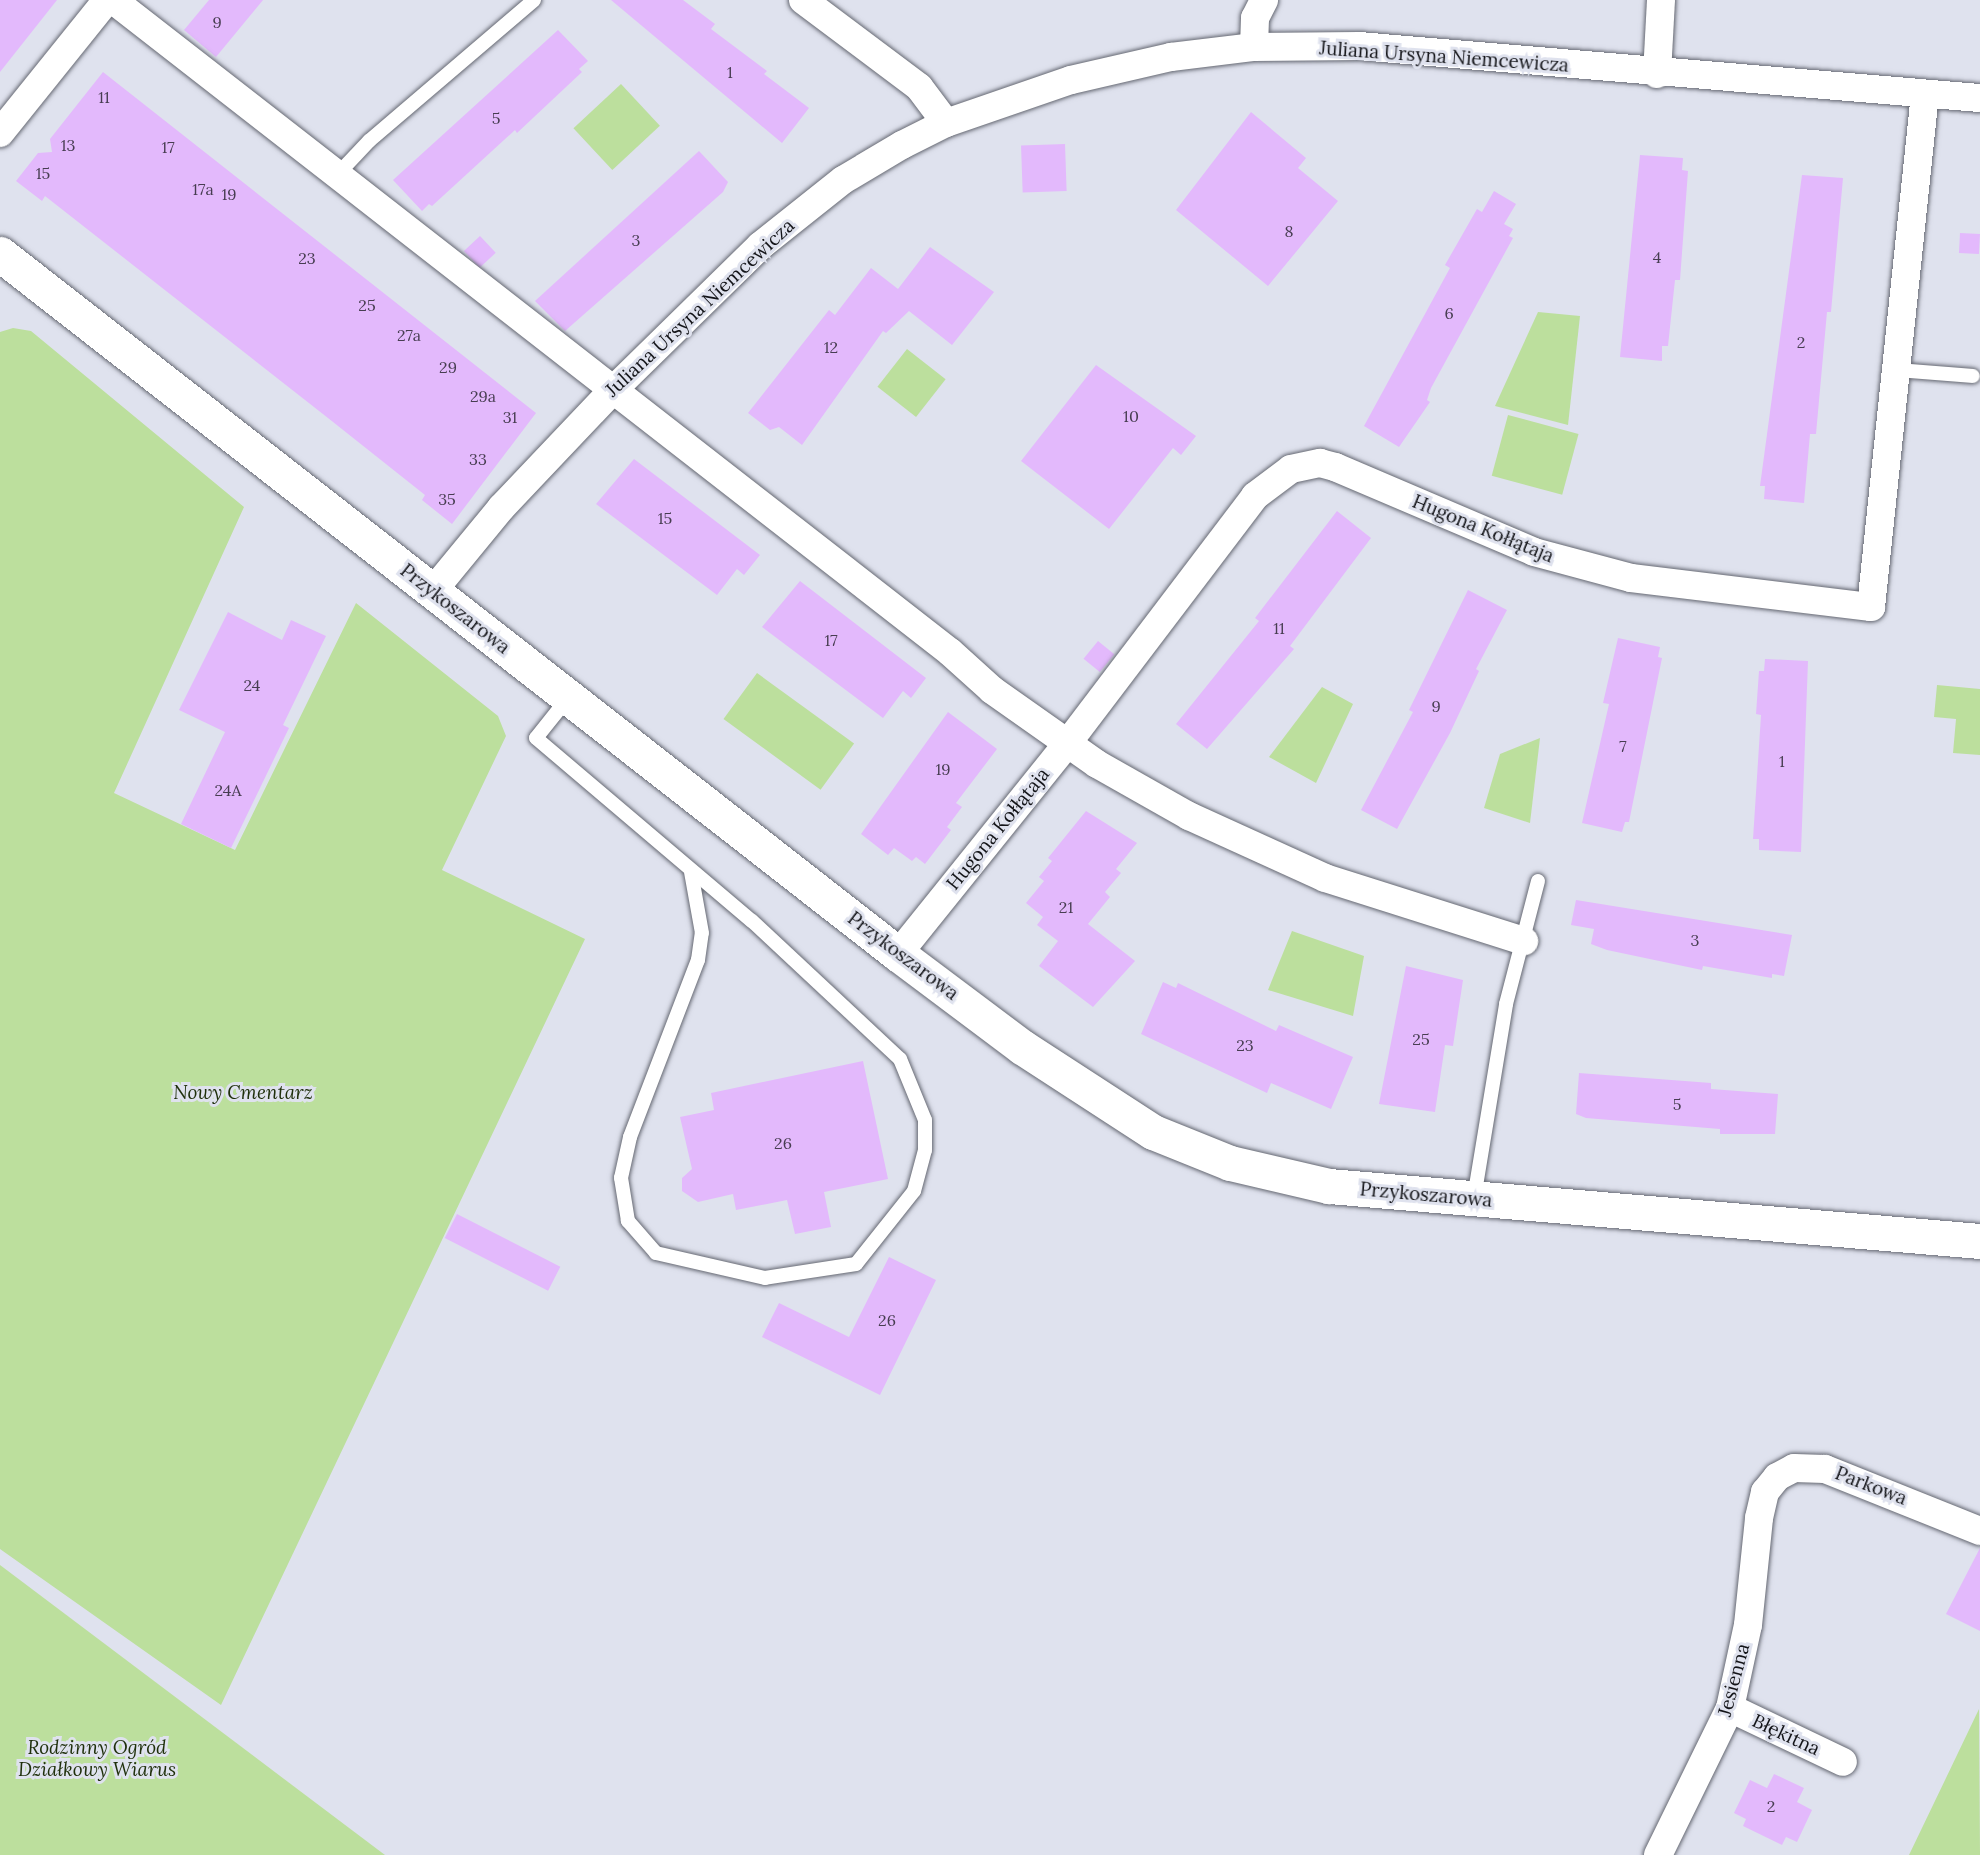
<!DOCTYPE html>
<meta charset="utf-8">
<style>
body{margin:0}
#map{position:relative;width:1980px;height:1855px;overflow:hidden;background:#dfe2ee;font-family:Lora,serif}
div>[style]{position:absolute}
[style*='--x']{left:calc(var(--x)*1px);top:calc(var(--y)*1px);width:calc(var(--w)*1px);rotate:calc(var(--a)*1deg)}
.green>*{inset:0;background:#bcdf9d;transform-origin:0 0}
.building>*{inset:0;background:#e3b9fc;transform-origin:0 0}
.roads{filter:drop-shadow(0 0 2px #656872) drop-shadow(0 0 2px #656872)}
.service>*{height:14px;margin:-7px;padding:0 7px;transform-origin:7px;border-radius:7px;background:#fff}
.minor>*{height:28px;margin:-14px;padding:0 14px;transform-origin:14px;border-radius:14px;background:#fff}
.tertiary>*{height:35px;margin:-17.5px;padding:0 17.5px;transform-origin:17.5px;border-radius:17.5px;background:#fff}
span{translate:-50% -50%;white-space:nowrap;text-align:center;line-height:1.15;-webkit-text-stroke:6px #dfe2ee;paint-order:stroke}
.number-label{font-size:16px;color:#473d51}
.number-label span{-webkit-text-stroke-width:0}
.street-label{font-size:19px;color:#131418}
.park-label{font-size:19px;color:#1e2f0a;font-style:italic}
</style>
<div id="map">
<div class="green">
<div style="left:621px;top:84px;width:57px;height:65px;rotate:47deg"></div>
<div style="clip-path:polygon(1538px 312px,1580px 316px,1568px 425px,1495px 406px)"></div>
<div style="clip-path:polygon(13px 328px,31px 331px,244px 507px,114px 793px,235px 850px,356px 603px,498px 716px,506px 736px,442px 870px,585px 939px,221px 1705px,0 1549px,0 332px)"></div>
<div style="left:907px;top:349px;width:49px;height:48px;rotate:38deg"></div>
<div style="left:1508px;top:415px;width:73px;height:63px;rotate:15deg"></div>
<div style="left:757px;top:673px;width:120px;height:57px;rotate:36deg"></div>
<div style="clip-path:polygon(1937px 685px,1980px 689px,1980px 755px,1953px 753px,1956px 719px,1934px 717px)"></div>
<div style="clip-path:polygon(1322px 687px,1353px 704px,1316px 783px,1269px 757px)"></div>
<div style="clip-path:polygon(1540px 738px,1530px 823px,1484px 808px,1500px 754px)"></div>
<div style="clip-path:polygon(1292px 931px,1364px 956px,1353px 1016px,1268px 990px)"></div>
<div style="clip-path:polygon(0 1565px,385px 1855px,0 1855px)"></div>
<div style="clip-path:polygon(1979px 1709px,1980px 1855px,1909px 1855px,1946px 1778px)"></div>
</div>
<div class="building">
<div style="clip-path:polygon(0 0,57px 0,0 72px)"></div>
<div style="clip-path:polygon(209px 0,263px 0,216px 57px,184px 30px)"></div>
<div style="clip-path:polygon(611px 0,683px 0,715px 24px,711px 29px,767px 71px,764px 74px,809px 108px,782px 143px)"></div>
<div style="clip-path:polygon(558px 30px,588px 61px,579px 69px,582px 72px,517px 133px,515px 130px,432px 206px,429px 204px,422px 211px,393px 180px)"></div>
<div style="clip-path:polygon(103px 72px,536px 413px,452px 524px,422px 500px,425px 495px,328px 418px,45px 196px,42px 201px,16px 181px,38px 153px,52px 152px,50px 139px)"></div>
<div style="clip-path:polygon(1251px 112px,1306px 158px,1298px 168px,1338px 201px,1268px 286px,1176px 210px)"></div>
<div style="left:1065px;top:144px;width:47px;height:44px;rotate:88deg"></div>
<div style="clip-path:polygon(699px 151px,728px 182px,723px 192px,565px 331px,535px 301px)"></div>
<div style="clip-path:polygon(1640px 155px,1683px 158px,1682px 170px,1688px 171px,1680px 280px,1675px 280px,1668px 346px,1662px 346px,1662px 361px,1620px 357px)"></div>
<div style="clip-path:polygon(1802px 175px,1843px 178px,1831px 312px,1827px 312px,1816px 434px,1810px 434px,1804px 503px,1764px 499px,1765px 486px,1760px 486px)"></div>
<div style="clip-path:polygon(1494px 191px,1516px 204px,1504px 224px,1513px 229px,1509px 236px,1513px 238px,1431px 388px,1427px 400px,1430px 402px,1399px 447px,1364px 426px,1450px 268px,1445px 265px,1477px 209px,1482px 212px)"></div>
<div style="left:1960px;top:233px;width:20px;height:20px;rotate:3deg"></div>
<div style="left:480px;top:236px;width:23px;height:22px;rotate:47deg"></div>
<div style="clip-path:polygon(930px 247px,994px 292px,952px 345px,909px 311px,886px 333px,883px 331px,802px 445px,779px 427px,770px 430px,748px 413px,829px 310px,835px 315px,871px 268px,898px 289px)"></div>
<div style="clip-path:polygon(1096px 365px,1196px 436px,1181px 455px,1173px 448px,1109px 529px,1021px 461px)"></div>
<div style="clip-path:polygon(634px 459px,760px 555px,744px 575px,737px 569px,717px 595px,596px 504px)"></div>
<div style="clip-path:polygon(1337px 511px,1371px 538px,1290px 646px,1294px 649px,1207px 749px,1176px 724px,1259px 621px,1255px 618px)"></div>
<div style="clip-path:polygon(800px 581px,926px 678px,911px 698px,903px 691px,883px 718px,762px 627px)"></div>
<div style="clip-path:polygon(1468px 590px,1507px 610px,1476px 669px,1479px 671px,1450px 733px,1397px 829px,1361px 810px,1413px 712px,1409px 710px)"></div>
<div style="clip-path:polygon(228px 612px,282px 640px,291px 620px,326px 636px,283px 725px,289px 728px,231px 848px,181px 824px,225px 732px,179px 710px)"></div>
<div style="clip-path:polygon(1618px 638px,1660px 647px,1658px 657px,1662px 658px,1629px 822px,1625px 822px,1622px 832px,1582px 823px,1609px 704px,1603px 703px)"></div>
<div style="left:1098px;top:641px;width:21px;height:23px;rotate:39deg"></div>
<div style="clip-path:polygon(1765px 659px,1808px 661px,1801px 852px,1759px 850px,1759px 839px,1753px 839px,1761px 715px,1756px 714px,1759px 671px,1764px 671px)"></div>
<div style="clip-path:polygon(948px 712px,997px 749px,956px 803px,962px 807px,947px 827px,951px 830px,925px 864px,916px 857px,912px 861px,894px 848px,888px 855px,861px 834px)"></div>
<div style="clip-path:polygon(1086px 811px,1137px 843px,1116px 869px,1121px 873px,1105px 892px,1110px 897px,1088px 924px,1135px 961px,1093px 1007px,1039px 966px,1058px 941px,1037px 925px,1043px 917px,1026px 903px,1044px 881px,1039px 877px,1052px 861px,1048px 858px)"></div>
<div style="clip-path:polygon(1576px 900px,1792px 935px,1784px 976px,1772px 974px,1772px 978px,1703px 966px,1702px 970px,1607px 950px,1591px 944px,1594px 929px,1571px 925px)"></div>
<div style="clip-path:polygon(1406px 966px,1463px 980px,1453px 1046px,1445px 1045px,1435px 1112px,1379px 1104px)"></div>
<div style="clip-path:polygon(1163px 982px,1176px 988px,1178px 983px,1276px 1031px,1279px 1025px,1353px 1057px,1331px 1109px,1271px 1083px,1267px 1093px,1141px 1034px)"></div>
<div style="clip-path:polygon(863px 1061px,888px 1179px,824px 1192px,831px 1227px,795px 1234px,787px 1200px,736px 1210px,733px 1194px,698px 1202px,682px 1191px,682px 1178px,692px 1169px,680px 1117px,714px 1110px,711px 1093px)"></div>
<div style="clip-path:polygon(1579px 1073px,1711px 1083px,1711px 1089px,1778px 1094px,1775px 1134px,1720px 1134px,1720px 1129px,1586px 1118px,1576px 1114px)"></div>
<div style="left:457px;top:1214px;width:116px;height:27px;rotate:27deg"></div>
<div style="clip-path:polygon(889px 1257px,936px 1280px,880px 1395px,762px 1337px,779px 1303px,849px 1337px)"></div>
<div style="clip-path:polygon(1980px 1548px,1980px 1631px,1946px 1614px)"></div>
<div style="clip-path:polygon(1774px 1774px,1804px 1788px,1797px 1802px,1812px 1810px,1797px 1842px,1786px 1837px,1782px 1845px,1743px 1826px,1746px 1819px,1734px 1813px,1750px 1780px,1767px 1788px)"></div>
</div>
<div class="roads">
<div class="service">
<div style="--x:336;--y:176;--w:48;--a:-46.7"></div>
<div style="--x:369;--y:141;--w:217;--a:-40.5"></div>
<div style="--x:1898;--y:370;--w:75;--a:4.6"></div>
<div style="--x:568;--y:698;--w:51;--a:128.7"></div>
<div style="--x:536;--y:738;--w:283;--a:40.3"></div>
<div style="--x:752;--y:921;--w:202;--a:43"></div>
<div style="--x:900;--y:1059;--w:66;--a:67.7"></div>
<div style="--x:925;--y:1120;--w:30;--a:90"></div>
<div style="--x:925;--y:1150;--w:42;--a:105"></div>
<div style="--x:914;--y:1191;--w:93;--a:128.5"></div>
<div style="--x:856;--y:1264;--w:92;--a:171.3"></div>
<div style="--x:765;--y:1278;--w:112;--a:-167.1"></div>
<div style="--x:656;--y:1253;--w:43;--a:-131.2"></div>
<div style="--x:628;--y:1221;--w:44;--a:-99.2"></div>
<div style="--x:621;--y:1178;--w:42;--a:-77.6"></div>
<div style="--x:630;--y:1137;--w:190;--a:-69"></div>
<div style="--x:698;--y:960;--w:27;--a:-82"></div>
<div style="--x:702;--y:933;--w:62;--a:-100.2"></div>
<div style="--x:1474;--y:1198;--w:197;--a:-80.6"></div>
<div style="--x:1506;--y:1004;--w:127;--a:-75.4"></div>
</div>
<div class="minor">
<div style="--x:113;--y:0;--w:1061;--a:37.92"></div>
<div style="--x:950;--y:652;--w:57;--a:42.1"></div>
<div style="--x:992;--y:690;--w:128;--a:35.2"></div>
<div style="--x:1097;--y:764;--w:106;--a:29.5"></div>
<div style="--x:1189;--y:816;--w:149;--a:24.5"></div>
<div style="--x:1325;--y:878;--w:209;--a:17.6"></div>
<div style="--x:803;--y:0;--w:145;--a:36.9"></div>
<div style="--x:919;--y:87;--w:45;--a:53.1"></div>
<div style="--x:1254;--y:47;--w:29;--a:-88"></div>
<div style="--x:1255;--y:18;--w:20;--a:-63"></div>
<div style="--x:1657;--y:74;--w:74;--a:-86.9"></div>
<div style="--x:0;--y:133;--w:171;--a:-51.2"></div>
<div style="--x:432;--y:592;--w:109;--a:-50.6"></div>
<div style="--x:501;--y:508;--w:160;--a:-46.5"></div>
<div style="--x:611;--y:392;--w:209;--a:-44.4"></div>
<div style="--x:760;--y:246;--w:106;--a:-38.5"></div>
<div style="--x:843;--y:180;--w:69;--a:-30.7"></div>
<div style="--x:902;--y:145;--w:49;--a:-26.6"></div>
<div style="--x:946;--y:123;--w:132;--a:-19"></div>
<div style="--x:1071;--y:80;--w:103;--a:-13"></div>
<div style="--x:1171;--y:57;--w:84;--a:-6.9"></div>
<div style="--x:1254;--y:47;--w:105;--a:-0.5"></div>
<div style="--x:1359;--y:46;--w:623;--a:4.79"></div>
<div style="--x:898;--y:954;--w:270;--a:-51.2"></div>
<div style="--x:1067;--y:744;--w:311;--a:-52.8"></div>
<div style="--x:1255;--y:496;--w:45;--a:-36.9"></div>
<div style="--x:1291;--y:469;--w:30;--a:-12"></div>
<div style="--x:1320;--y:463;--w:16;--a:15"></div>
<div style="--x:1335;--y:467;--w:216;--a:23.1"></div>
<div style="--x:1534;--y:552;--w:100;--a:15"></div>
<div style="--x:1631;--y:578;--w:242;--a:6.9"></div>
<div style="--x:1871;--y:607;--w:516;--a:-83.99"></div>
<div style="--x:1730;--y:1708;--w:125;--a:25.5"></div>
<div style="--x:1658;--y:1855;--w:164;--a:-63.9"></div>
<div style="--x:1730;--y:1708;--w:85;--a:-77.8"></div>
<div style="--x:1748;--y:1625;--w:108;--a:-84.1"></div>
<div style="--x:1759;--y:1518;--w:27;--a:-77"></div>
<div style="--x:1765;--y:1492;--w:19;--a:-51"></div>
<div style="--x:1777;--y:1477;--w:19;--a:-28"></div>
<div style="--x:1794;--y:1468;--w:31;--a:2"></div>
<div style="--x:1825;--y:1469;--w:167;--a:21.8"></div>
</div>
<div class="tertiary">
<div style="--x:0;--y:254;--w:1139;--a:37.94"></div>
<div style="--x:898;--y:954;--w:155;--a:36.9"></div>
<div style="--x:1022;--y:1047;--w:156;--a:33"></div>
<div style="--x:1153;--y:1132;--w:83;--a:21.9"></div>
<div style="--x:1230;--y:1163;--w:102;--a:13.1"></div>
<div style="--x:1329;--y:1186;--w:653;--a:4.83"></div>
</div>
</div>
<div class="number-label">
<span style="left:217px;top:22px">9</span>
<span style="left:730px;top:72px">1</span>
<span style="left:104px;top:97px">11</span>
<span style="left:496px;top:118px">5</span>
<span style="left:68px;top:145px">13</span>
<span style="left:168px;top:147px">17</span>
<span style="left:43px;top:173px">15</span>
<span style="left:203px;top:189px">17a</span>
<span style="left:229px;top:194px">19</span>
<span style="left:1289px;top:231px">8</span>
<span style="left:636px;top:240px">3</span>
<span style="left:1657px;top:257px">4</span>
<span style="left:307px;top:258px">23</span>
<span style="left:367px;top:305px">25</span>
<span style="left:1449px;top:313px">6</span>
<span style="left:409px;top:335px">27a</span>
<span style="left:1801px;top:342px">2</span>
<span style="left:831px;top:347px">12</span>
<span style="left:448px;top:367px">29</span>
<span style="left:483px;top:396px">29a</span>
<span style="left:1131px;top:416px">10</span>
<span style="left:510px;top:417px">31</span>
<span style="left:478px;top:459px">33</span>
<span style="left:447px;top:499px">35</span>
<span style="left:665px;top:518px">15</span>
<span style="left:1279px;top:628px">11</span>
<span style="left:831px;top:640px">17</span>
<span style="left:252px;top:685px">24</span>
<span style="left:1436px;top:706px">9</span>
<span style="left:1623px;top:746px">7</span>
<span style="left:1782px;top:761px">1</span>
<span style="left:943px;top:769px">19</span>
<span style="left:228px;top:790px">24A</span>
<span style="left:1066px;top:907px">21</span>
<span style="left:1695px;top:940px">3</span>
<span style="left:1421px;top:1039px">25</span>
<span style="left:1245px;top:1045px">23</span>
<span style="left:1677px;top:1104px">5</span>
<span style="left:783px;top:1143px">26</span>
<span style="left:887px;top:1320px">26</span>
<span style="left:1771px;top:1806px">2</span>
</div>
<div class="street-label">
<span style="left:1444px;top:57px;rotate:4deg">Juliana Ursyna Niemcewicza</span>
<span style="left:700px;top:308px;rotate:-43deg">Juliana Ursyna Niemcewicza</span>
<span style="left:1483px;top:529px;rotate:22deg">Hugona Kołłątaja</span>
<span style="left:455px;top:609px;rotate:38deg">Przykoszarowa</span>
<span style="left:998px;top:829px;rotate:-51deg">Hugona Kołłątaja</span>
<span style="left:903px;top:956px;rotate:37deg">Przykoszarowa</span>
<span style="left:1426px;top:1195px;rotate:5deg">Przykoszarowa</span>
<span style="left:1871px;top:1486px;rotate:21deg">Parkowa</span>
<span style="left:1734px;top:1680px;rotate:-75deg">Jesienna</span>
<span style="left:1786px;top:1735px;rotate:25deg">Błękitna</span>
</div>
<div class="park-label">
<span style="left:243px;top:1093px">Nowy Cmentarz</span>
<span style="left:97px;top:1759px">Rodzinny Ogród<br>Działkowy Wiarus</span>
</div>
</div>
